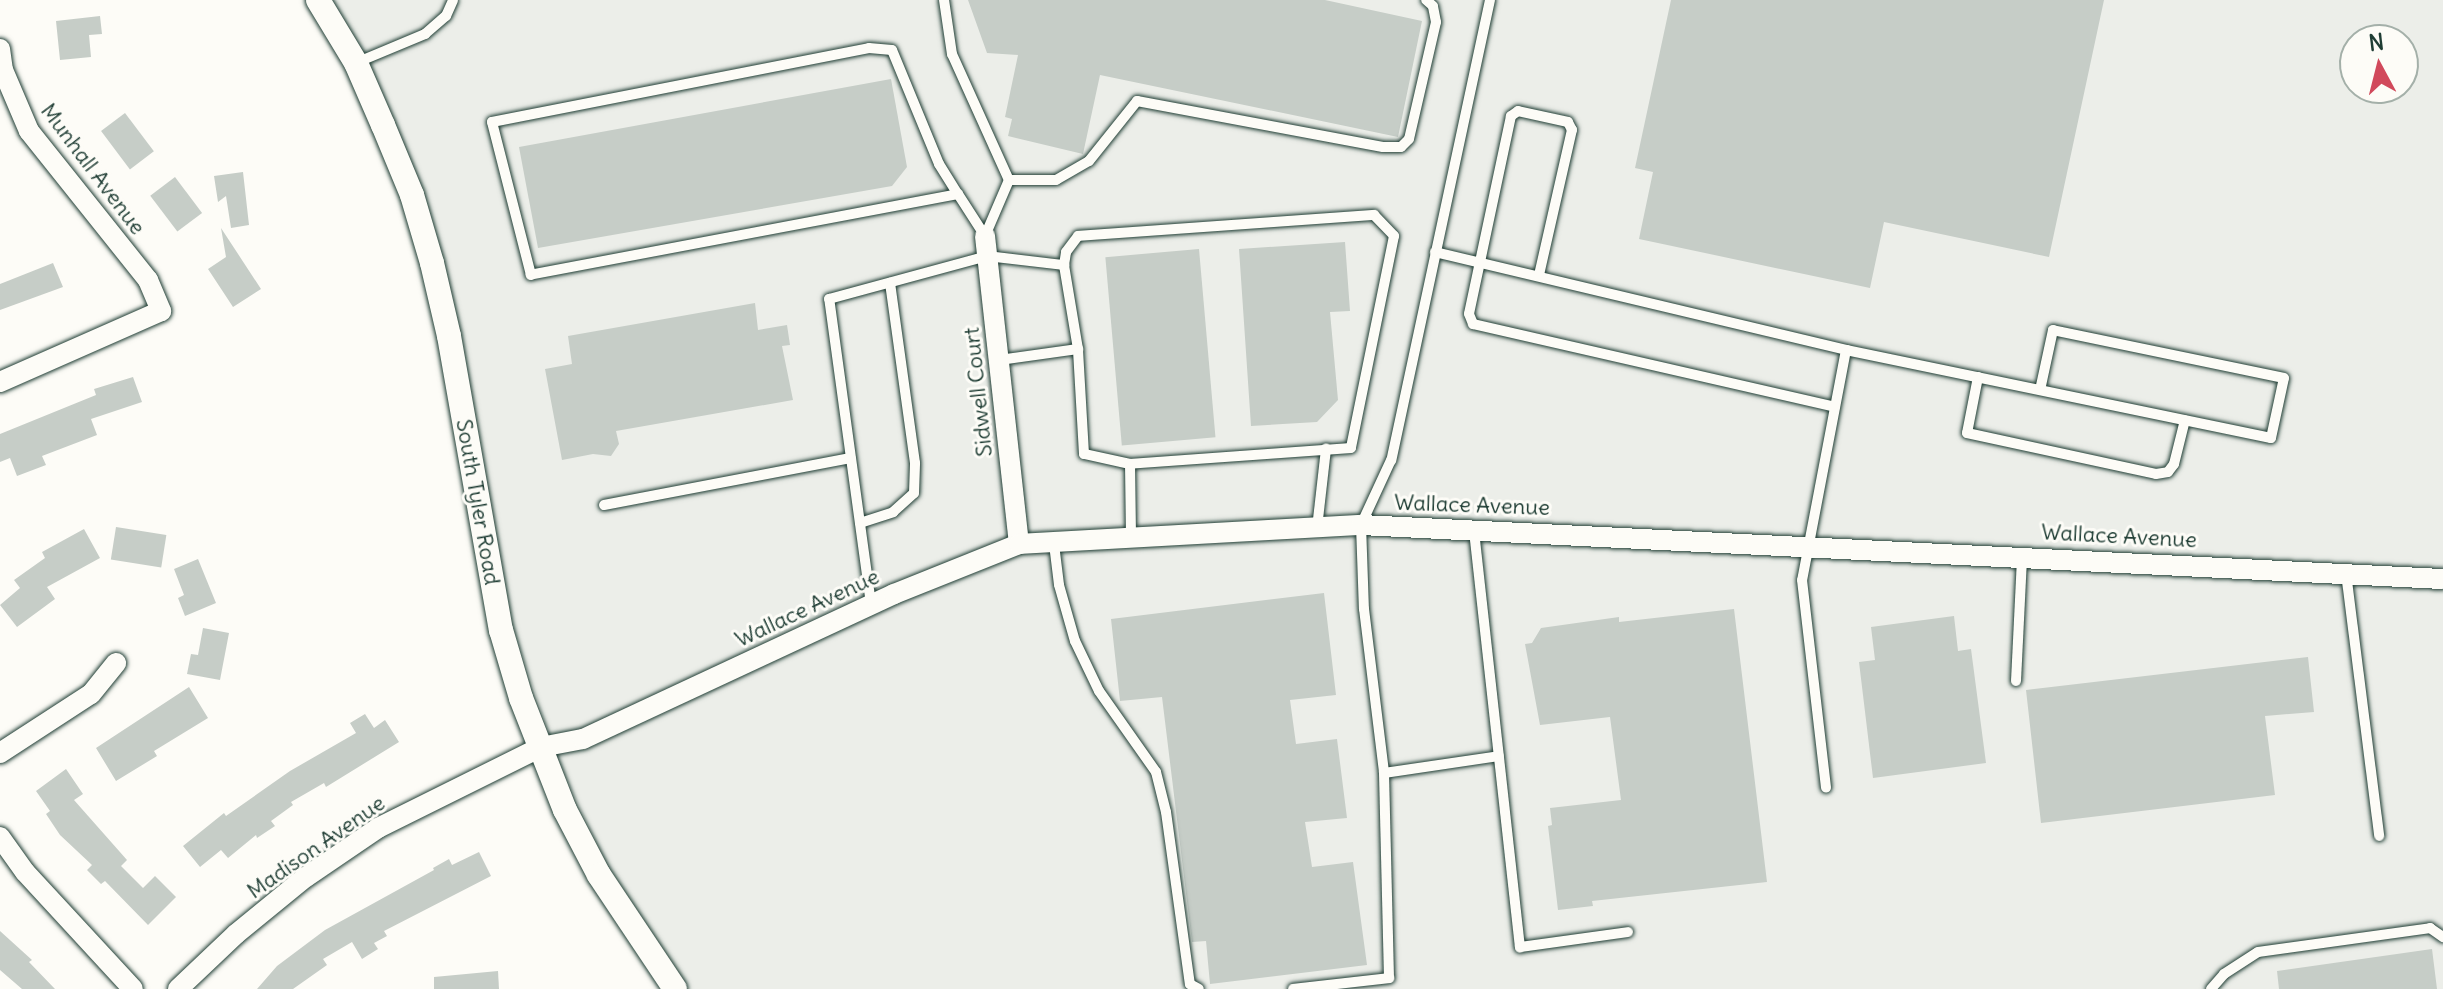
<!DOCTYPE html>
<style>
body{margin:0}
#map{position:relative;width:2443px;height:989px;overflow:hidden;background:#fdfcf7;font-family:Delius,sans-serif}
div>[style]{position:absolute}
[style*='--x']{left:calc(var(--x)*1px);top:calc(var(--y)*1px);width:calc(var(--w)*1px);rotate:calc(var(--a)*1deg)}
.built>*{inset:0;background:#eceee9}
.building>*{inset:0;background:#c6cdc7;transform-origin:0 0}
.roads{filter:drop-shadow(0 0 2px #1f3d34) drop-shadow(0 0 2px #1f3d34)}
.service>*{height:10px;margin:-5px;padding:0 5px;transform-origin:5px;border-radius:5px;background:#fdfcf7}
.minor>*{height:20px;margin:-10px;padding:0 10px;transform-origin:10px;border-radius:10px;background:#fdfcf7}
.tertiary>*{height:24px;margin:-12px;padding:0 12px;transform-origin:12px;border-radius:12px;background:#fdfcf7}
span{translate:-50% -50%;white-space:nowrap;text-align:center;line-height:1.15;-webkit-text-stroke:6px #fdfcf7;paint-order:stroke}
.street-label{font-size:22px;color:#1f3d34}
.north{position:absolute;left:2339px;top:24px;width:80px;height:80px;box-sizing:border-box;background:#fdfcf7;border:2px solid #a4b0a9;border-radius:50%;rotate:353deg;font-size:22px;font-weight:700;line-height:32px;text-align:center;color:#1f3d34}
.north::after{content:'';display:block;margin:auto;width:28px;height:36px;background:#d1495b;clip-path:polygon(50% 0,100% 100%,50% 72%,0 100%)}
</style>
<div id="map">
<div class="built">
<div style="clip-path:polygon(evenodd,327px 0,2443px 0,2443px 989px,687px 989px,622px 897px,558px 760px,506px 606px,434px 232px,327px 0,2355px 40px,2403px 40px,2403px 88px,2355px 88px,2355px 40px)"></div>
</div>
<div class="building">
<div style="clip-path:polygon(968px 0,1325px 0,1422px 21px,1398px 137px,1100px 75px,1083px 154px,1008px 136px,1012px 119px,1005px 117px,1018px 55px,987px 53px)"></div>
<div style="clip-path:polygon(1671px 0,2104px 0,2049px 257px,1884px 222px,1870px 288px,1639px 239px,1653px 172px,1635px 168px)"></div>
<div style="clip-path:polygon(100px 16px,102px 34px,89px 35px,91px 57px,60px 60px,56px 21px)"></div>
<div style="clip-path:polygon(891px 79px,907px 167px,892px 186px,538px 248px,519px 147px)"></div>
<div style="left:125px;top:113px;width:48px;height:30px;rotate:53deg"></div>
<div style="clip-path:polygon(243px 172px,249px 225px,231px 228px,226px 196px,218px 202px,214px 176px)"></div>
<div style="left:175px;top:177px;width:45px;height:31px;rotate:53deg"></div>
<div style="clip-path:polygon(221px 228px,261px 289px,233px 307px,208px 269px,226px 257px)"></div>
<div style="clip-path:polygon(1345px 242px,1350px 311px,1330px 312px,1338px 400px,1317px 422px,1251px 426px,1239px 249px)"></div>
<div style="left:1199px;top:249px;width:189px;height:94px;rotate:85deg"></div>
<div style="clip-path:polygon(53px 263px,63px 287px,0 310px,0 284px)"></div>
<div style="clip-path:polygon(755px 303px,758px 330px,787px 325px,790px 345px,782px 346px,793px 400px,616px 431px,619px 444px,611px 456px,593px 454px,562px 460px,545px 369px,572px 364px,568px 336px)"></div>
<div style="clip-path:polygon(133px 377px,142px 402px,91px 419px,97px 435px,42px 456px,46px 465px,17px 476px,10px 458px,0 462px,0 434px,96px 395px,94px 389px)"></div>
<div style="left:116px;top:527px;width:51px;height:33px;rotate:9deg"></div>
<div style="clip-path:polygon(84px 529px,100px 558px,47px 587px,55px 599px,17px 627px,0 605px,20px 588px,14px 580px,45px 558px,42px 552px)"></div>
<div style="clip-path:polygon(198px 559px,216px 603px,185px 616px,178px 598px,184px 595px,174px 569px)"></div>
<div style="clip-path:polygon(1324px 593px,1336px 695px,1290px 700px,1296px 744px,1337px 739px,1347px 818px,1305px 822px,1312px 867px,1353px 862px,1367px 965px,1210px 984px,1206px 941px,1192px 942px,1162px 697px,1120px 701px,1111px 619px)"></div>
<div style="clip-path:polygon(1734px 609px,1767px 882px,1592px 901px,1593px 906px,1558px 910px,1548px 826px,1552px 825px,1550px 808px,1621px 800px,1610px 717px,1540px 725px,1525px 644px,1532px 643px,1541px 628px,1619px 617px,1619px 622px)"></div>
<div style="clip-path:polygon(1954px 616px,1958px 651px,1971px 649px,1986px 763px,1873px 778px,1859px 662px,1875px 660px,1871px 627px)"></div>
<div style="clip-path:polygon(203px 628px,229px 633px,220px 680px,187px 674px,191px 654px,198px 655px)"></div>
<div style="clip-path:polygon(2308px 657px,2314px 712px,2265px 716px,2275px 795px,2041px 823px,2026px 690px)"></div>
<div style="clip-path:polygon(189px 687px,208px 718px,154px 751px,157px 756px,116px 781px,96px 748px)"></div>
<div style="clip-path:polygon(365px 714px,374px 728px,385px 720px,399px 742px,326px 787px,324px 783px,291px 802px,293px 805px,271px 821px,275px 826px,257px 838px,256px 835px,228px 858px,221px 850px,200px 867px,183px 846px,224px 813px,226px 816px,290px 771px,356px 733px,350px 723px)"></div>
<div style="clip-path:polygon(66px 769px,83px 794px,74px 800px,127px 860px,121px 866px,143px 888px,155px 876px,176px 897px,148px 925px,105px 881px,101px 884px,87px 870px,92px 865px,60px 835px,46px 814px,50px 811px,36px 791px)"></div>
<div style="clip-path:polygon(479px 852px,491px 876px,384px 931px,387px 936px,374px 943px,378px 949px,362px 959px,352px 942px,323px 959px,327px 965px,293px 989px,257px 989px,277px 966px,325px 930px,434px 870px,433px 868px,449px 859px,452px 865px)"></div>
<div style="clip-path:polygon(0 931px,32px 960px,29px 962px,55px 989px,22px 989px,0 970px)"></div>
<div style="clip-path:polygon(2432px 949px,2437px 989px,2279px 989px,2277px 971px)"></div>
<div style="clip-path:polygon(498px 971px,499px 989px,434px 989px,434px 977px)"></div>
</div>
<div class="roads">
<div class="service">
<div style="--x:944;--y:0;--w:55;--a:81.6"></div>
<div style="--x:952;--y:54;--w:138;--a:65.7"></div>
<div style="--x:1009;--y:180;--w:61;--a:113.2"></div>
<div style="--x:1490;--y:0;--w:471;--a:102.1"></div>
<div style="--x:1391;--y:460;--w:72;--a:114.8"></div>
<div style="--x:1361;--y:525;--w:84;--a:88"></div>
<div style="--x:1364;--y:609;--w:165;--a:83"></div>
<div style="--x:1384;--y:773;--w:116;--a:-8.4"></div>
<div style="--x:358;--y:62;--w:73;--a:-22.7"></div>
<div style="--x:425;--y:34;--w:28;--a:-41"></div>
<div style="--x:446;--y:16;--w:17;--a:-66"></div>
<div style="--x:1009;--y:180;--w:47;--a:0"></div>
<div style="--x:1056;--y:180;--w:38;--a:-30"></div>
<div style="--x:1089;--y:161;--w:77;--a:-51.3"></div>
<div style="--x:1137;--y:101;--w:250;--a:10.6"></div>
<div style="--x:1383;--y:147;--w:18;--a:0"></div>
<div style="--x:1401;--y:147;--w:11;--a:-45"></div>
<div style="--x:1409;--y:139;--w:120;--a:-77"></div>
<div style="--x:1436;--y:22;--w:16;--a:-101"></div>
<div style="--x:1433;--y:6;--w:9;--a:-139"></div>
<div style="--x:958;--y:194;--w:435;--a:169.3"></div>
<div style="--x:531;--y:275;--w:158;--a:-104.3"></div>
<div style="--x:492;--y:122;--w:384;--a:-11.1"></div>
<div style="--x:869;--y:48;--w:23;--a:5"></div>
<div style="--x:892;--y:50;--w:123;--a:67.6"></div>
<div style="--x:939;--y:164;--w:36;--a:58"></div>
<div style="--x:958;--y:194;--w:50;--a:57.3"></div>
<div style="--x:1374;--y:215;--w:29;--a:46"></div>
<div style="--x:1394;--y:236;--w:216;--a:101.5"></div>
<div style="--x:1351;--y:448;--w:222;--a:175.9"></div>
<div style="--x:1130;--y:464;--w:47;--a:-167.7"></div>
<div style="--x:1084;--y:454;--w:105;--a:-93.3"></div>
<div style="--x:1078;--y:349;--w:85;--a:-99.5"></div>
<div style="--x:1064;--y:265;--w:13;--a:-81"></div>
<div style="--x:1066;--y:252;--w:20;--a:-53"></div>
<div style="--x:1078;--y:236;--w:297;--a:-4.1"></div>
<div style="--x:1435;--y:252;--w:423;--a:13.4"></div>
<div style="--x:1846;--y:350;--w:234;--a:100.8"></div>
<div style="--x:1802;--y:580;--w:209;--a:83.4"></div>
<div style="--x:1539;--y:275;--w:149;--a:-77.2"></div>
<div style="--x:1572;--y:130;--w:9;--a:-117"></div>
<div style="--x:1568;--y:122;--w:51;--a:-167.6"></div>
<div style="--x:1518;--y:111;--w:9;--a:144"></div>
<div style="--x:1511;--y:116;--w:202;--a:102"></div>
<div style="--x:1469;--y:314;--w:11;--a:68"></div>
<div style="--x:1473;--y:324;--w:371;--a:12.9"></div>
<div style="--x:1846;--y:350;--w:434;--a:11.7"></div>
<div style="--x:2271;--y:438;--w:61;--a:-77.8"></div>
<div style="--x:2284;--y:378;--w:236;--a:-168.3"></div>
<div style="--x:2053;--y:330;--w:61;--a:102.2"></div>
<div style="--x:999;--y:360;--w:80;--a:-7.9"></div>
<div style="--x:1978;--y:377;--w:57;--a:101.1"></div>
<div style="--x:1967;--y:433;--w:193;--a:12.2"></div>
<div style="--x:2156;--y:474;--w:12;--a:-9"></div>
<div style="--x:2168;--y:472;--w:10;--a:-53"></div>
<div style="--x:2174;--y:464;--w:45;--a:-76"></div>
<div style="--x:1130;--y:464;--w:74;--a:89.2"></div>
<div style="--x:604;--y:505;--w:251;--a:-10.8"></div>
<div style="--x:860;--y:523;--w:35;--a:-18"></div>
<div style="--x:893;--y:512;--w:28;--a:-42"></div>
<div style="--x:914;--y:493;--w:30;--a:-88"></div>
<div style="--x:915;--y:463;--w:182;--a:-97.9"></div>
<div style="--x:1317;--y:528;--w:80;--a:-83.5"></div>
<div style="--x:1474;--y:531;--w:419;--a:83.7"></div>
<div style="--x:1520;--y:947;--w:109;--a:-7.9"></div>
<div style="--x:1054;--y:544;--w:41;--a:83"></div>
<div style="--x:1059;--y:585;--w:58;--a:74.1"></div>
<div style="--x:1075;--y:641;--w:55;--a:64.4"></div>
<div style="--x:1099;--y:691;--w:99;--a:54.9"></div>
<div style="--x:1156;--y:772;--w:41;--a:76"></div>
<div style="--x:1166;--y:812;--w:174;--a:82.1"></div>
<div style="--x:1190;--y:984;--w:10;--a:29"></div>
<div style="--x:2346;--y:573;--w:265;--a:82.8"></div>
<div style="--x:871;--y:604;--w:308;--a:-97.8"></div>
<div style="--x:829;--y:299;--w:164;--a:-15.2"></div>
<div style="--x:987;--y:256;--w:78;--a:6.7"></div>
<div style="--x:2016;--y:681;--w:124;--a:-87.2"></div>
<div style="--x:1293;--y:989;--w:97;--a:-6.5"></div>
<div style="--x:1389;--y:978;--w:205;--a:-91.4"></div>
<div style="--x:2211;--y:989;--w:20;--a:-49"></div>
<div style="--x:2224;--y:974;--w:40;--a:-32.9"></div>
<div style="--x:2258;--y:952;--w:174;--a:-7.9"></div>
<div style="--x:2430;--y:928;--w:16;--a:35"></div>
</div>
<div class="minor">
<div style="--x:0;--y:49;--w:21;--a:82"></div>
<div style="--x:3;--y:70;--w:66;--a:66.9"></div>
<div style="--x:29;--y:131;--w:191;--a:51.4"></div>
<div style="--x:148;--y:280;--w:34;--a:67"></div>
<div style="--x:161;--y:311;--w:176;--a:156.2"></div>
<div style="--x:985;--y:236;--w:310;--a:83.7"></div>
<div style="--x:0;--y:753;--w:108;--a:-33"></div>
<div style="--x:91;--y:694;--w:40;--a:-51"></div>
<div style="--x:0;--y:837;--w:43;--a:54.5"></div>
<div style="--x:25;--y:872;--w:159;--a:47.3"></div>
<div style="--x:178;--y:989;--w:80;--a:-43.5"></div>
<div style="--x:236;--y:934;--w:90;--a:-39.2"></div>
<div style="--x:306;--y:877;--w:87;--a:-34.2"></div>
<div style="--x:378;--y:828;--w:182;--a:-26.4"></div>
<div style="--x:541;--y:747;--w:43;--a:-10.8"></div>
<div style="--x:583;--y:739;--w:343;--a:-25"></div>
<div style="--x:894;--y:594;--w:135;--a:-21.8"></div>
<div style="--x:1019;--y:544;--w:343;--a:-3.2"></div>
<div style="--x:1361;--y:525;--w:1083;--a:2.86"></div>
</div>
<div class="tertiary">
<div style="--x:318;--y:0;--w:74;--a:58.9"></div>
<div style="--x:356;--y:63;--w:68;--a:66.5"></div>
<div style="--x:383;--y:125;--w:76;--a:67.5"></div>
<div style="--x:412;--y:195;--w:71;--a:73.6"></div>
<div style="--x:432;--y:263;--w:75;--a:76.9"></div>
<div style="--x:449;--y:336;--w:299;--a:80"></div>
<div style="--x:501;--y:630;--w:71;--a:73.6"></div>
<div style="--x:521;--y:698;--w:120;--a:68.6"></div>
<div style="--x:565;--y:810;--w:73;--a:62.4"></div>
<div style="--x:599;--y:875;--w:137;--a:56.3"></div>
</div>
</div>
<div class="street-label">
<span style="left:93px;top:169px;rotate:53deg">Munhall Avenue</span>
<span style="left:978px;top:392px;rotate:-96deg">Sidwell Court</span>
<span style="left:478px;top:502px;rotate:80deg">South Tyler Road</span>
<span style="left:1472px;top:505px;rotate:2deg">Wallace Avenue</span>
<span style="left:2119px;top:536px;rotate:3deg">Wallace Avenue</span>
<span style="left:807px;top:608px;rotate:-25deg">Wallace Avenue</span>
<span style="left:316px;top:847px;rotate:-35deg">Madison Avenue</span>
</div>
<div class="north">N</div>
</div>
